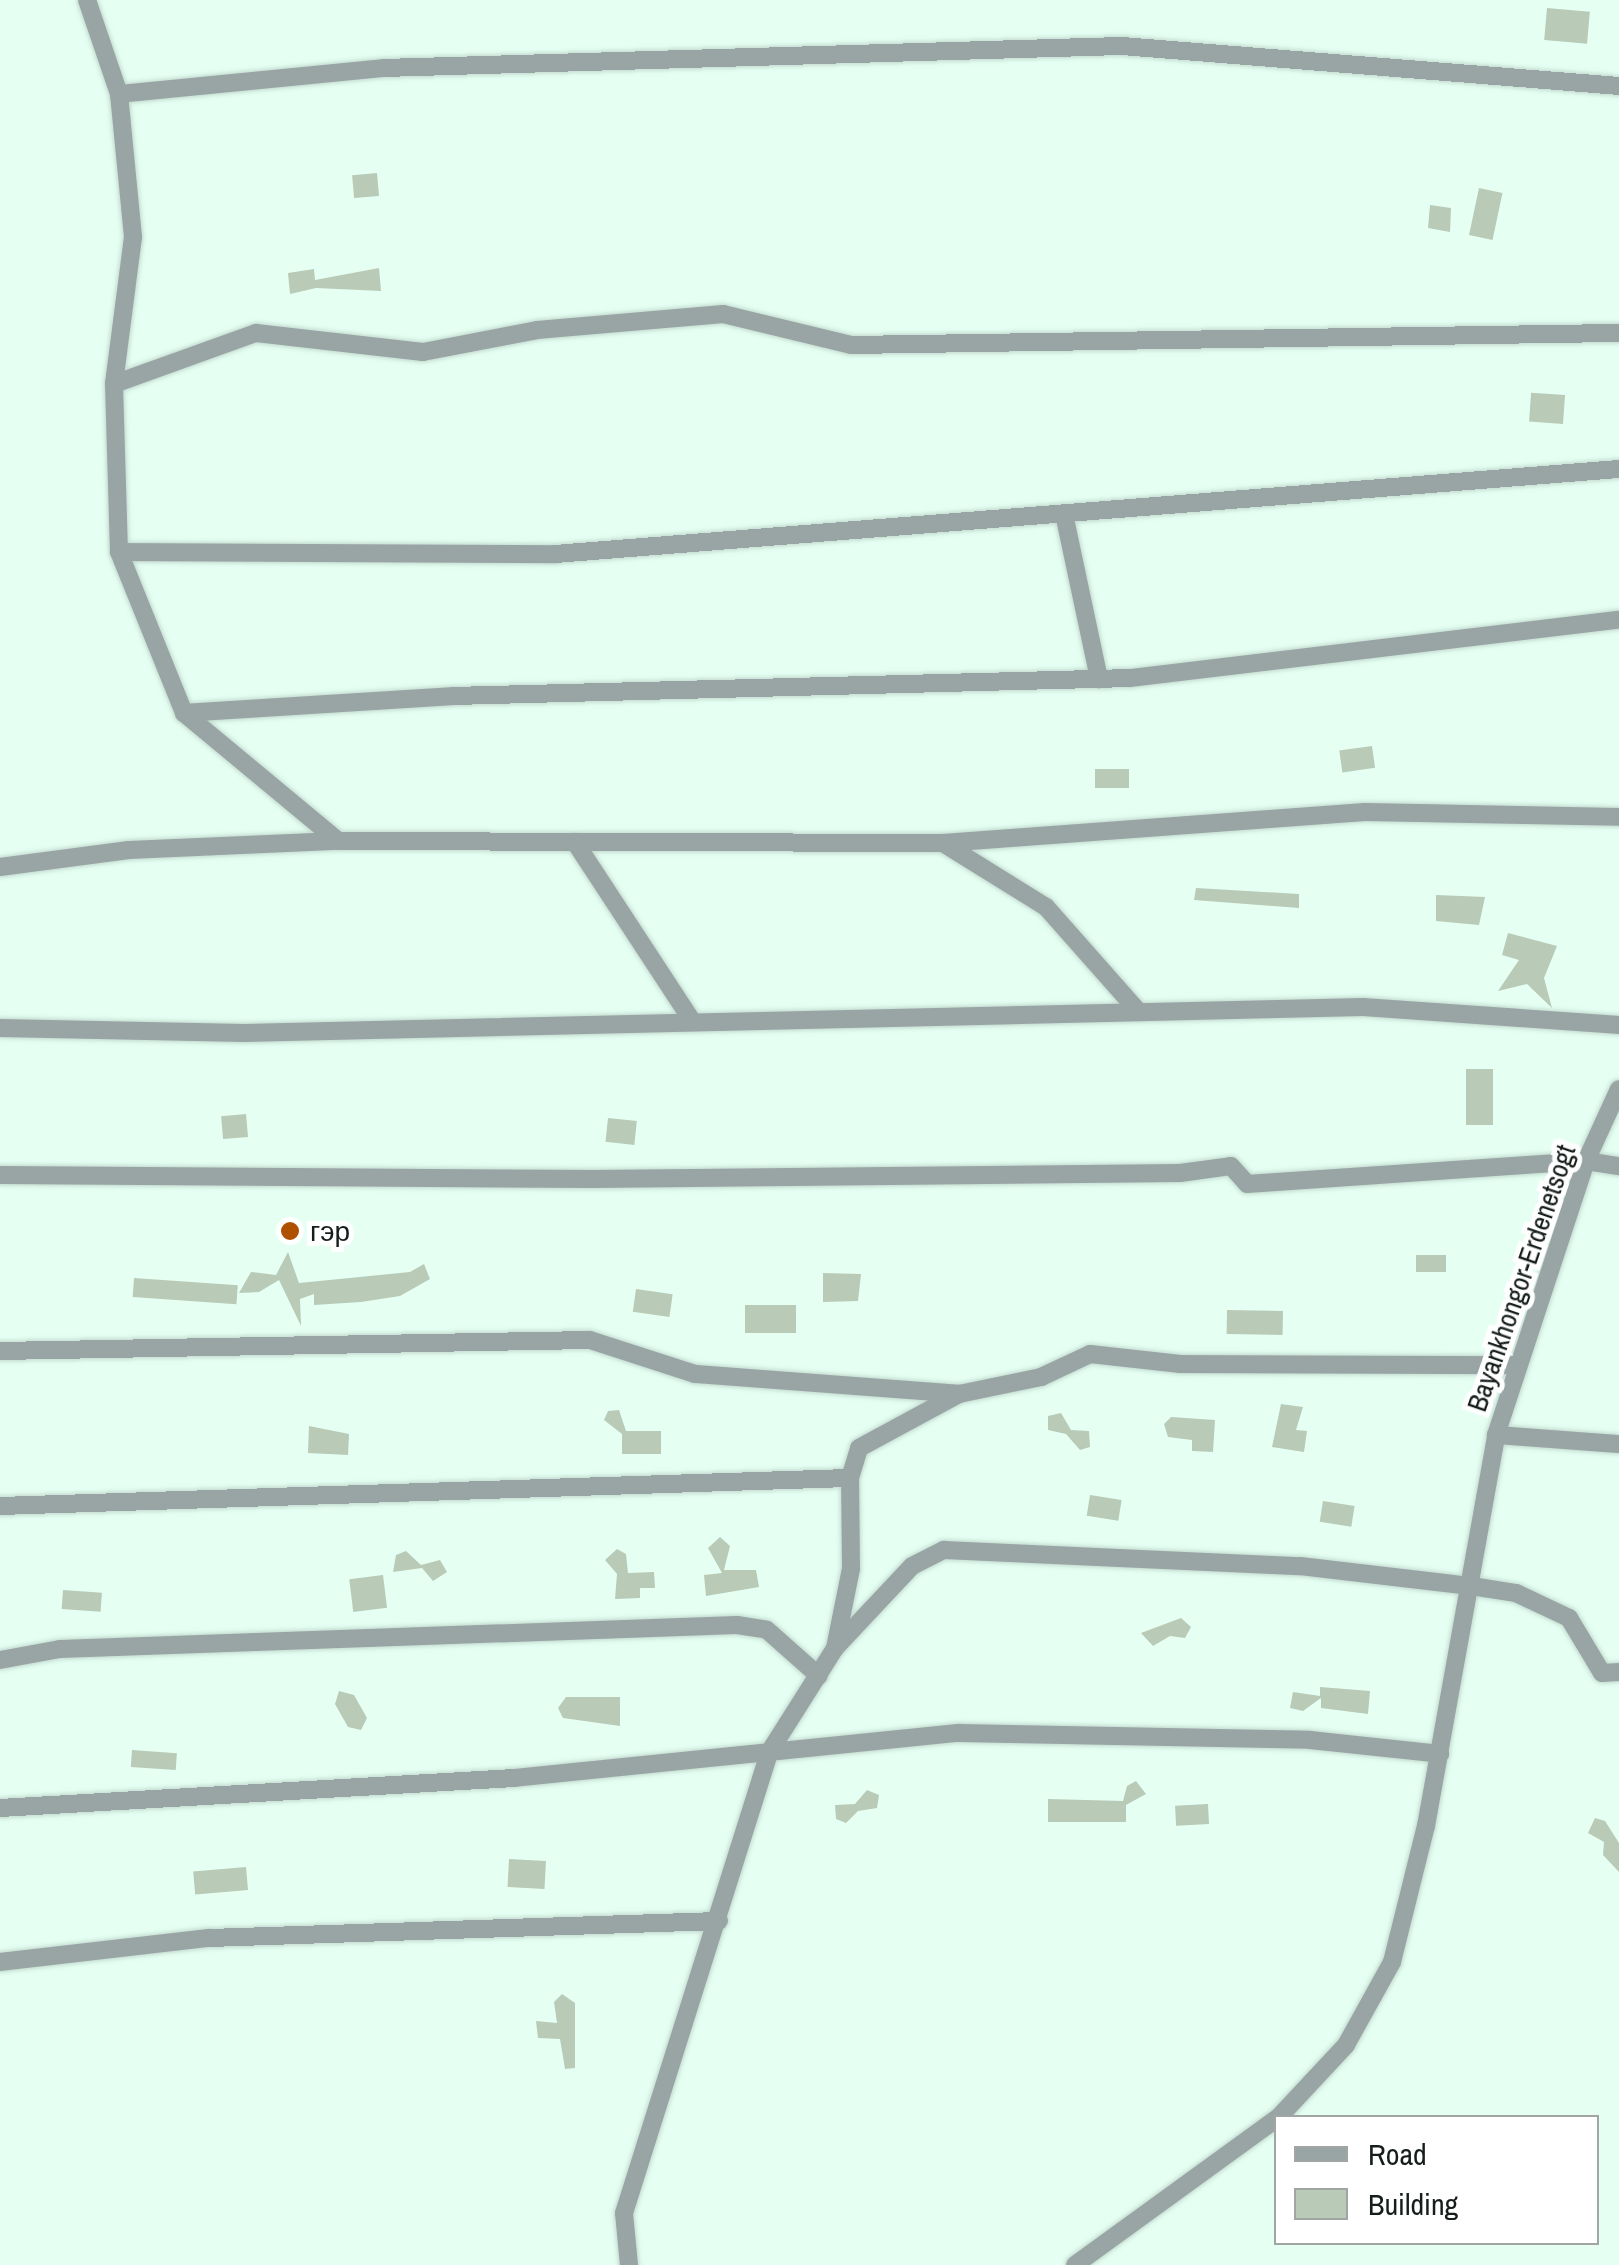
<!DOCTYPE html>
<meta charset="utf-8">
<style>
body{margin:0}
#map{position:relative;width:1619px;height:2265px;overflow:hidden;background:#e5fff3;font-family:"Archivo Narrow",sans-serif}
div>[style]{position:absolute}
[style*='--x']{left:calc(var(--x)*1px);top:calc(var(--y)*1px);width:calc(var(--w)*1px);rotate:calc(var(--a)*1deg)}
.building>*{inset:0;background:#b9cab7;transform-origin:0 0}
.roads{filter:drop-shadow(0 0 2px #c4dbd0) drop-shadow(0 0 2px #c4dbd0)}
.street>*{height:18px;margin:-9px;padding:0 9px;transform-origin:9px;border-radius:9px;background:#99a5a4}
.dots>*{width:28px;height:28px;translate:-50% -50%;box-sizing:border-box;border:5px solid #fff;border-radius:50%}
span{translate:-50% -50%;white-space:nowrap;text-align:center;line-height:1.15;-webkit-text-stroke:10px #fff;paint-order:stroke}
.poi-label{font-size:28px;color:#151e1a}
.left{translate:0 -50%;text-align:left}
.street-label{font-size:28px;color:#151e1a}
.legend{position:absolute;left:1274px;top:2115px;width:325px;height:130px;box-sizing:border-box;background:#fff;border:2px solid #a1a5a3;margin:0;padding:12px 18px;list-style:none;font-size:30px;color:#151e1a}
.legend li{display:flex;align-items:center;gap:20px;height:50px}
.legend b{width:50px;border:2px solid #a1a5a3}
</style>
<div id="map">
<div class="building">
<div style="left:1547px;top:8px;width:43px;height:32px;rotate:5deg"></div>
<div style="left:377px;top:173px;width:23px;height:25px;rotate:85deg"></div>
<div style="left:1479px;top:188px;width:24px;height:48px;rotate:12deg"></div>
<div style="clip-path:polygon(1430px 205px,1451px 208px,1450px 232px,1428px 228px)"></div>
<div style="clip-path:polygon(379px 268px,381px 291px,316px 288px,290px 294px,288px 273px,314px 269px,315px 280px)"></div>
<div style="left:1565px;top:395px;width:29px;height:34px;rotate:94deg"></div>
<div style="left:1372px;top:746px;width:22px;height:33px;rotate:82deg"></div>
<div style="left:1129px;top:769px;width:19px;height:34px;rotate:90deg"></div>
<div style="clip-path:polygon(1196px 888px,1299px 894px,1299px 908px,1194px 900px)"></div>
<div style="clip-path:polygon(1436px 895px,1485px 897px,1479px 925px,1436px 921px)"></div>
<div style="clip-path:polygon(1508px 933px,1557px 946px,1544px 978px,1552px 1008px,1527px 984px,1498px 991px,1519px 960px,1502px 955px)"></div>
<div style="left:1466px;top:1069px;width:27px;height:56px"></div>
<div style="left:246px;top:1114px;width:23px;height:25px;rotate:85deg"></div>
<div style="left:608px;top:1118px;width:29px;height:24px;rotate:6deg"></div>
<div style="clip-path:polygon(288px 1252px,299px 1283px,410px 1272px,424px 1264px,430px 1279px,400px 1296px,361px 1302px,314px 1305px,314px 1294px,300px 1299px,301px 1326px,279px 1280px,259px 1292px,239px 1293px,251px 1272px,276px 1275px)"></div>
<div style="left:1416px;top:1255px;width:30px;height:17px"></div>
<div style="clip-path:polygon(823px 1273px,861px 1274px,858px 1301px,823px 1302px)"></div>
<div style="left:134px;top:1278px;width:104px;height:19px;rotate:4deg"></div>
<div style="left:636px;top:1289px;width:37px;height:23px;rotate:8deg"></div>
<div style="left:796px;top:1305px;width:28px;height:51px;rotate:90deg"></div>
<div style="left:1227px;top:1310px;width:56px;height:24px;rotate:1deg"></div>
<div style="clip-path:polygon(1281px 1404px,1303px 1407px,1296px 1430px,1307px 1431px,1304px 1452px,1272px 1447px)"></div>
<div style="clip-path:polygon(619px 1410px,626px 1431px,661px 1431px,661px 1454px,622px 1454px,622px 1434px,604px 1420px,608px 1411px)"></div>
<div style="clip-path:polygon(1061px 1413px,1071px 1430px,1089px 1431px,1090px 1447px,1080px 1450px,1066px 1434px,1048px 1430px,1048px 1416px)"></div>
<div style="clip-path:polygon(1171px 1417px,1215px 1420px,1213px 1452px,1192px 1451px,1192px 1440px,1168px 1437px,1164px 1424px)"></div>
<div style="clip-path:polygon(309px 1426px,349px 1434px,348px 1455px,308px 1453px)"></div>
<div style="left:1090px;top:1495px;width:32px;height:21px;rotate:9deg"></div>
<div style="left:1323px;top:1501px;width:32px;height:21px;rotate:9deg"></div>
<div style="clip-path:polygon(720px 1537px,730px 1546px,724px 1570px,756px 1570px,759px 1587px,706px 1596px,704px 1575px,722px 1573px,708px 1548px)"></div>
<div style="clip-path:polygon(617px 1549px,626px 1554px,628px 1573px,654px 1572px,655px 1588px,640px 1588px,640px 1598px,615px 1599px,617px 1574px,605px 1560px)"></div>
<div style="clip-path:polygon(406px 1551px,421px 1565px,440px 1560px,447px 1572px,433px 1581px,422px 1568px,393px 1572px,396px 1555px)"></div>
<div style="left:383px;top:1575px;width:33px;height:34px;rotate:83deg"></div>
<div style="left:63px;top:1590px;width:39px;height:19px;rotate:4deg"></div>
<div style="clip-path:polygon(1181px 1618px,1191px 1627px,1185px 1638px,1170px 1636px,1153px 1646px,1141px 1633px)"></div>
<div style="clip-path:polygon(1320px 1687px,1370px 1691px,1368px 1714px,1321px 1708px,1321px 1698px,1303px 1711px,1290px 1708px,1293px 1692px,1320px 1696px)"></div>
<div style="clip-path:polygon(339px 1691px,354px 1695px,367px 1718px,361px 1730px,348px 1727px,335px 1704px)"></div>
<div style="clip-path:polygon(566px 1697px,620px 1697px,620px 1726px,563px 1718px,558px 1708px)"></div>
<div style="left:132px;top:1750px;width:45px;height:17px;rotate:4deg"></div>
<div style="clip-path:polygon(1136px 1781px,1146px 1794px,1126px 1805px,1126px 1822px,1048px 1822px,1048px 1799px,1123px 1801px,1127px 1786px)"></div>
<div style="clip-path:polygon(867px 1790px,879px 1795px,877px 1808px,858px 1811px,846px 1823px,836px 1819px,835px 1805px,855px 1804px)"></div>
<div style="left:1208px;top:1804px;width:20px;height:33px;rotate:87deg"></div>
<div style="clip-path:polygon(1595px 1818px,1605px 1821px,1619px 1843px,1619px 1872px,1603px 1855px,1604px 1842px,1588px 1833px)"></div>
<div style="left:509px;top:1859px;width:37px;height:28px;rotate:3deg"></div>
<div style="left:246px;top:1867px;width:23px;height:53px;rotate:85deg"></div>
<div style="clip-path:polygon(562px 1994px,575px 2003px,575px 2068px,565px 2069px,560px 2039px,538px 2038px,536px 2021px,557px 2023px,554px 2002px)"></div>
</div>
<div class="roads">
<div class="street">
<div style="--x:87;--y:0;--w:99;--a:71.2"></div>
<div style="--x:119;--y:94;--w:144;--a:84.4"></div>
<div style="--x:133;--y:237;--w:148;--a:97.4"></div>
<div style="--x:114;--y:384;--w:168;--a:88.3"></div>
<div style="--x:119;--y:552;--w:174;--a:68"></div>
<div style="--x:184;--y:713;--w:200;--a:39.7"></div>
<div style="--x:119;--y:94;--w:266;--a:-5.6"></div>
<div style="--x:384;--y:68;--w:738;--a:-1.71"></div>
<div style="--x:1122;--y:46;--w:499;--a:4.6"></div>
<div style="--x:114;--y:384;--w:151;--a:-19.8"></div>
<div style="--x:256;--y:333;--w:168;--a:6.5"></div>
<div style="--x:423;--y:352;--w:116;--a:-10.9"></div>
<div style="--x:537;--y:330;--w:187;--a:-4.9"></div>
<div style="--x:723;--y:314;--w:132;--a:13.6"></div>
<div style="--x:851;--y:345;--w:768;--a:-0.9"></div>
<div style="--x:1064;--y:514;--w:169;--a:78"></div>
<div style="--x:119;--y:552;--w:436;--a:0.3"></div>
<div style="--x:555;--y:554;--w:1067;--a:-4.57"></div>
<div style="--x:184;--y:713;--w:270;--a:-3.6"></div>
<div style="--x:453;--y:696;--w:677;--a:-1.52"></div>
<div style="--x:1130;--y:678;--w:492;--a:-6.8"></div>
<div style="--x:575;--y:842;--w:215;--a:56.8"></div>
<div style="--x:943;--y:843;--w:121;--a:31.9"></div>
<div style="--x:1046;--y:907;--w:140;--a:48.5"></div>
<div style="--x:0;--y:867;--w:130;--a:-7.5"></div>
<div style="--x:129;--y:850;--w:209;--a:-2.5"></div>
<div style="--x:338;--y:841;--w:605;--a:0.19"></div>
<div style="--x:943;--y:843;--w:423;--a:-4.2"></div>
<div style="--x:1365;--y:812;--w:254;--a:1.1"></div>
<div style="--x:0;--y:1028;--w:244;--a:1.2"></div>
<div style="--x:244;--y:1033;--w:1119;--a:-1.33"></div>
<div style="--x:1363;--y:1007;--w:257;--a:4"></div>
<div style="--x:0;--y:1175;--w:593;--a:0.39"></div>
<div style="--x:593;--y:1179;--w:587;--a:-0.59"></div>
<div style="--x:1180;--y:1173;--w:51;--a:-7.8"></div>
<div style="--x:1231;--y:1166;--w:24;--a:48"></div>
<div style="--x:1247;--y:1184;--w:340;--a:-3.9"></div>
<div style="--x:1586;--y:1161;--w:33;--a:9"></div>
<div style="--x:0;--y:1351;--w:590;--a:-1.07"></div>
<div style="--x:590;--y:1340;--w:110;--a:17.9"></div>
<div style="--x:695;--y:1374;--w:265;--a:4.3"></div>
<div style="--x:1496;--y:1435;--w:123;--a:4.2"></div>
<div style="--x:0;--y:1506;--w:850;--a:-1.89"></div>
<div style="--x:835;--y:1648;--w:81;--a:-78.6"></div>
<div style="--x:851;--y:1569;--w:91;--a:-90.6"></div>
<div style="--x:850;--y:1478;--w:31;--a:-73"></div>
<div style="--x:859;--y:1448;--w:114;--a:-28.4"></div>
<div style="--x:959;--y:1394;--w:84;--a:-11.7"></div>
<div style="--x:1041;--y:1377;--w:54;--a:-25.1"></div>
<div style="--x:1090;--y:1354;--w:91;--a:6.3"></div>
<div style="--x:1180;--y:1364;--w:334;--a:0.2"></div>
<div style="--x:0;--y:1660;--w:61;--a:-10.4"></div>
<div style="--x:60;--y:1649;--w:677;--a:-2.03"></div>
<div style="--x:737;--y:1625;--w:30;--a:9"></div>
<div style="--x:767;--y:1630;--w:69;--a:41.5"></div>
<div style="--x:0;--y:1808;--w:515;--a:-3.34"></div>
<div style="--x:514;--y:1778;--w:447;--a:-5.8"></div>
<div style="--x:959;--y:1733;--w:351;--a:1.1"></div>
<div style="--x:1310;--y:1740;--w:131;--a:6.1"></div>
<div style="--x:0;--y:1962;--w:210;--a:-6.6"></div>
<div style="--x:209;--y:1938;--w:510;--a:-1.91"></div>
<div style="--x:1278;--y:2118;--w:100;--a:-47"></div>
<div style="--x:1346;--y:2045;--w:95;--a:-61"></div>
<div style="--x:1392;--y:1962;--w:140;--a:-76"></div>
<div style="--x:1426;--y:1826;--w:397;--a:-79.8"></div>
<div style="--x:1496;--y:1435;--w:288;--a:-71.8"></div>
<div style="--x:1586;--y:1161;--w:79;--a:-65.4"></div>
<div style="--x:629;--y:2265;--w:52;--a:-95.5"></div>
<div style="--x:624;--y:2213;--w:485;--a:-72.5"></div>
<div style="--x:770;--y:1751;--w:122;--a:-57.7"></div>
<div style="--x:835;--y:1648;--w:112;--a:-46.8"></div>
<div style="--x:912;--y:1566;--w:36;--a:-27"></div>
<div style="--x:944;--y:1550;--w:356;--a:2.6"></div>
<div style="--x:1300;--y:1566;--w:172;--a:6.7"></div>
<div style="--x:1471;--y:1586;--w:46;--a:8.8"></div>
<div style="--x:1516;--y:1593;--w:59;--a:25.3"></div>
<div style="--x:1569;--y:1618;--w:64;--a:59"></div>
<div style="--x:1602;--y:1673;--w:17;--a:-3"></div>
<div style="--x:1075;--y:2265;--w:248;--a:-36"></div>
</div>
</div>
<div class="dots">
<div style="left:290px;top:1231px;background:#af5000"></div>
</div>
<div class="poi-label">
<span class="left" style="left:310px;top:1231px">гэр</span>
</div>
<div class="street-label">
<span style="left:1521px;top:1278px;rotate:-71deg">Bayankhongor-Erdenetsogt</span>
</div>
<ul class="legend">
<li><b style="height:12px;background:#99a5a4"></b>Road</li>
<li><b style="height:28px;background:#b9cab7"></b>Building</li>
</ul>
</div>
